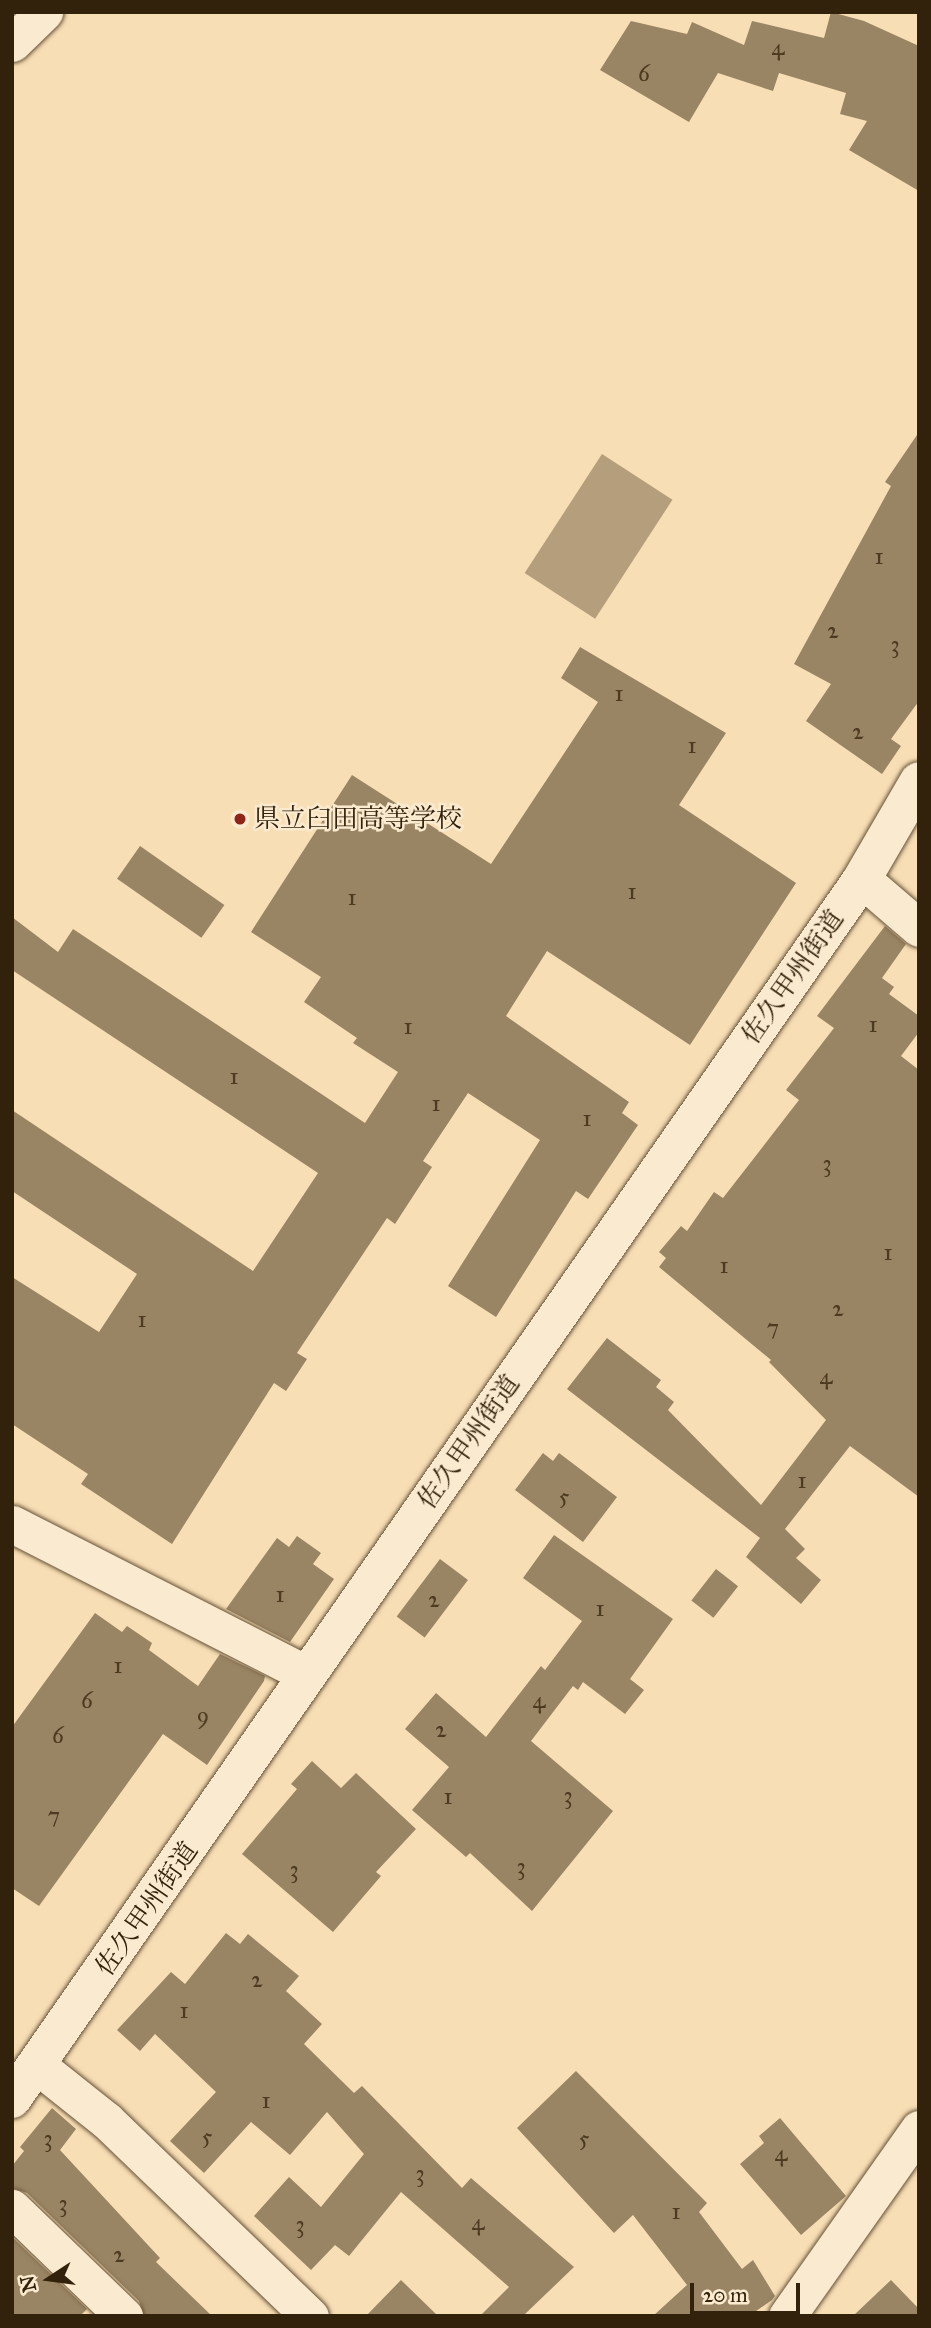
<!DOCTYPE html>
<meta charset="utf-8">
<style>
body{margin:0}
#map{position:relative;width:931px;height:2328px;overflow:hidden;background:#f8deb5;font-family:"IM FELL Great Primer","Noto Serif JP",serif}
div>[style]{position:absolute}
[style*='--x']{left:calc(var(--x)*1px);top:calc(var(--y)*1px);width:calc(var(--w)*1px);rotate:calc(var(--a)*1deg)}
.water>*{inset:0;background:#b59e7b;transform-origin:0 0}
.building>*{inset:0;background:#998463;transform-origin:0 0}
.roads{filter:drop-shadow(0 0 2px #645136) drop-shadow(0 0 2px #645136)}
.minor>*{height:37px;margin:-18.5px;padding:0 18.5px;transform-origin:18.5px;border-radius:18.5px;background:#faeacf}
.tertiary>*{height:38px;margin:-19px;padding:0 19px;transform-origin:19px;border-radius:19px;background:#faeacf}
.dots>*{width:19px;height:19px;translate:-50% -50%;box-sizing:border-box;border:4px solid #faeacf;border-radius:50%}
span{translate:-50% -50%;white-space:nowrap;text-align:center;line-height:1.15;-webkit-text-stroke:5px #faeacf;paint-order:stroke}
.number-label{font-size:23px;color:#4c3a21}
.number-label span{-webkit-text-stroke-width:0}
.poi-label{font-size:26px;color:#33220b}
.left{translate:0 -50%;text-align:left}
.street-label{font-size:26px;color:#33220b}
.frame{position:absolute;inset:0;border:14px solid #33220b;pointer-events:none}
.north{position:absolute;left:14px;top:2244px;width:70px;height:70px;-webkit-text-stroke:5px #faeacf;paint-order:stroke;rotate:257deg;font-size:19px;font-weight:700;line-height:28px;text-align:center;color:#33220b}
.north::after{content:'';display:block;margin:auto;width:24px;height:32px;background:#33220b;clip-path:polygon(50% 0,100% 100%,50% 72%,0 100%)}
.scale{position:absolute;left:690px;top:2283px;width:110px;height:32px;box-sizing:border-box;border:4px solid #33220b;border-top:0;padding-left:9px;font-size:21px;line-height:24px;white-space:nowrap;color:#33220b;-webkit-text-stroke:5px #faeacf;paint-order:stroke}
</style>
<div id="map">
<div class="water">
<div style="left:602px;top:454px;width:84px;height:142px;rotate:33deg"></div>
</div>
<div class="building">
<div style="clip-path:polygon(831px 12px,864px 21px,919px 46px,919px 191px,849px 150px,867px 121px,840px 114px,846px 93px,779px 73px,773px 91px,718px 73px,689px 122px,600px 70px,631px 21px,687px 34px,692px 22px,744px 45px,752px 21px,824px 38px)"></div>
<div style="clip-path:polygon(919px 432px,919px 701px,891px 739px,901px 746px,882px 774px,806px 721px,831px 684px,794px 664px,891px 486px,885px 482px)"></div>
<div style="clip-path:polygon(580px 647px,726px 733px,679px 805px,796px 883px,690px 1045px,547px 951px,506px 1016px,629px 1102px,622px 1113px,638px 1125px,588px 1199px,576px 1191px,496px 1317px,448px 1286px,540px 1140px,468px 1093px,423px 1161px,432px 1167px,395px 1224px,387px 1218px,297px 1353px,307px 1359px,286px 1391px,274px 1383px,172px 1544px,81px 1484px,88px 1474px,12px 1424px,12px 1277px,99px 1332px,137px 1274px,12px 1191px,12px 1110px,253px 1271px,318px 1173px,12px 970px,12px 917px,58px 952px,73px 929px,365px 1123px,398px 1072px,353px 1043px,357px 1038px,304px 1002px,321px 977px,251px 932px,352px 775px,491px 864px,598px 702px,561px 678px)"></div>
<div style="left:140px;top:846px;width:103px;height:40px;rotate:35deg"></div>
<div style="clip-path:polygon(885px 926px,906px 944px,882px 978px,894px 987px,889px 994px,919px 1016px,919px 1032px,901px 1056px,919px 1070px,919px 1497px,850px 1446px,785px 1529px,805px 1549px,796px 1558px,821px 1580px,801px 1604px,746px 1557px,760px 1538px,567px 1389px,607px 1338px,661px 1380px,656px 1387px,674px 1402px,668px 1410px,761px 1505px,826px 1420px,769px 1362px,771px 1360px,659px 1267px,666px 1258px,659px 1252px,681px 1226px,687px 1231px,714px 1192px,723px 1198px,799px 1100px,786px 1090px,834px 1028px,817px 1016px)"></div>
<div style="clip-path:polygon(543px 1453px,553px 1461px,559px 1453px,617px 1497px,583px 1542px,515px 1490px)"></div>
<div style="clip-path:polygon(554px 1535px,673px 1619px,630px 1679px,644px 1690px,625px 1714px,583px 1682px,578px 1690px,573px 1686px,531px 1741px,613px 1811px,532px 1911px,470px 1853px,466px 1857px,412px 1810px,449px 1767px,405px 1729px,436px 1693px,486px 1737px,541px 1666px,545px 1670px,582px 1621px,523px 1578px)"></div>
<div style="clip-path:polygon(297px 1536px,321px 1553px,313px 1564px,334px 1579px,290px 1642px,226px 1609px,277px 1538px,289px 1547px)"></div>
<div style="left:440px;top:1559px;width:35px;height:72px;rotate:37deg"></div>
<div style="left:716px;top:1569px;width:28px;height:40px;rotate:38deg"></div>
<div style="clip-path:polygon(95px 1613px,122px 1632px,127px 1626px,152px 1643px,149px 1650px,198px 1686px,220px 1654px,265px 1676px,264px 1681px,207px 1765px,163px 1734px,39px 1906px,12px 1888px,12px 1727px)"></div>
<div style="clip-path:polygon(312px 1761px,341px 1788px,356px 1773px,416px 1829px,376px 1872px,381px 1876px,333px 1932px,242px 1854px,297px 1789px,291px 1784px)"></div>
<div style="clip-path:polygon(226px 1933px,240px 1944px,248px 1934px,299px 1976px,286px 1991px,322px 2024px,304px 2044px,354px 2093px,362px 2086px,462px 2188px,471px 2178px,574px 2267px,523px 2316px,480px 2316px,509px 2287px,401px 2192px,349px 2256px,335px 2245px,311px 2270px,254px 2216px,289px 2177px,321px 2207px,364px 2154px,327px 2112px,290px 2155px,251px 2122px,204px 2173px,170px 2141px,216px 2092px,155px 2034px,140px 2051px,117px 2030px,171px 1972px,185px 1984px)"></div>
<div style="clip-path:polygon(576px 2071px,707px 2203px,699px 2212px,742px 2269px,753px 2260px,775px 2296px,772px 2300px,749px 2316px,653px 2316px,687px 2285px,633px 2215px,614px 2233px,517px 2128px)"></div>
<div style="clip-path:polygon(52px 2108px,76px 2129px,60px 2150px,160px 2258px,156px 2262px,212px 2316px,144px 2316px,139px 2301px,27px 2193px,12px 2188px,12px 2166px,24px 2151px,20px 2147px)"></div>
<div style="clip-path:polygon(780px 2118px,846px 2196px,801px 2235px,740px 2164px,764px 2143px,759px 2136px)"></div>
<div style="clip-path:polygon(12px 2237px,87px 2309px,80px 2316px,12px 2316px)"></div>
<div style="clip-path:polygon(401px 2280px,438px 2316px,366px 2316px)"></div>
<div style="clip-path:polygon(891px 2280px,919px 2309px,919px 2316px,853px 2316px)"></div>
</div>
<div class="roads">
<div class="minor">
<div style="--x:12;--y:43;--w:45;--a:-44.1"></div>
<div style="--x:862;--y:879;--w:75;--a:40.7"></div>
<div style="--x:12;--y:1524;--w:331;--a:27"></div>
<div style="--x:38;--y:2066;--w:87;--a:38.5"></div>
<div style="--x:106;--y:2120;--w:283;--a:43.9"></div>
<div style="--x:12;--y:2208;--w:156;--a:44"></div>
<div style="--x:787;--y:2316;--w:229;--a:-54.8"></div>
</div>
<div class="tertiary">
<div style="--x:12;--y:2099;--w:1487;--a:-55.13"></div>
<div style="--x:862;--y:879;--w:113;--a:-59.8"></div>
</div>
</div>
<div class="dots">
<div style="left:240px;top:819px;background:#8f2418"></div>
</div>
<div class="number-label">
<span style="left:778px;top:47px">4</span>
<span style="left:644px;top:73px">6</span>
<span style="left:879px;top:556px">1</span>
<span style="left:833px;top:630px">2</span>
<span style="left:895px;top:644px">3</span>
<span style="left:619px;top:693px">1</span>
<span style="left:858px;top:731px">2</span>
<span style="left:692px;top:745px">1</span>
<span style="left:632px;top:891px">1</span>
<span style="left:352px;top:897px">1</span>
<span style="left:873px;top:1024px">1</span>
<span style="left:408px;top:1026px">1</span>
<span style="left:234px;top:1076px">1</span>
<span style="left:436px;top:1103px">1</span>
<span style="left:587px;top:1118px">1</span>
<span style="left:827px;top:1163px">3</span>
<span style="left:888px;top:1252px">1</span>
<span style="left:724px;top:1265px">1</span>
<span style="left:838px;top:1308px">2</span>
<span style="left:142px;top:1319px">1</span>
<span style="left:773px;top:1327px">7</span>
<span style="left:826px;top:1376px">4</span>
<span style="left:802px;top:1480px">1</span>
<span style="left:564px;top:1496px">5</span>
<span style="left:280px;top:1594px">1</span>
<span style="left:434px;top:1599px">2</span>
<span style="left:600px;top:1608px">1</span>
<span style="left:118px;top:1665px">1</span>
<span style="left:87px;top:1700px">6</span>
<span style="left:539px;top:1700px">4</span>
<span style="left:203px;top:1715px">9</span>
<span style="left:441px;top:1729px">2</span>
<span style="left:58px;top:1735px">6</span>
<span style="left:568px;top:1795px">3</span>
<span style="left:448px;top:1796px">1</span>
<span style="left:54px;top:1815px">7</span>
<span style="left:521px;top:1866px">3</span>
<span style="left:294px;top:1869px">3</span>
<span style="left:257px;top:1979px">2</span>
<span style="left:184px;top:2010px">1</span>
<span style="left:266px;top:2100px">1</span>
<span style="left:207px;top:2136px">5</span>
<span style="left:48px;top:2138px">3</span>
<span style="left:584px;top:2138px">5</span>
<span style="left:781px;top:2153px">4</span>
<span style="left:420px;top:2173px">3</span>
<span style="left:63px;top:2203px">3</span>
<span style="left:676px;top:2211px">1</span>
<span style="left:478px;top:2222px">4</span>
<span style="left:300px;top:2224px">3</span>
<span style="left:119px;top:2254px">2</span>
</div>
<div class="poi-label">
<span class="left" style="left:254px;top:819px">県立臼田高等学校</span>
</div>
<div class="street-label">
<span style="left:793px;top:977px;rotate:-55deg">佐久甲州街道</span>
<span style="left:469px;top:1442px;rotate:-55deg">佐久甲州街道</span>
<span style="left:147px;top:1909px;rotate:-55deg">佐久甲州街道</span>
</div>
<div class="frame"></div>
<div class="north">N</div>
<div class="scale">20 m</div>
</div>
